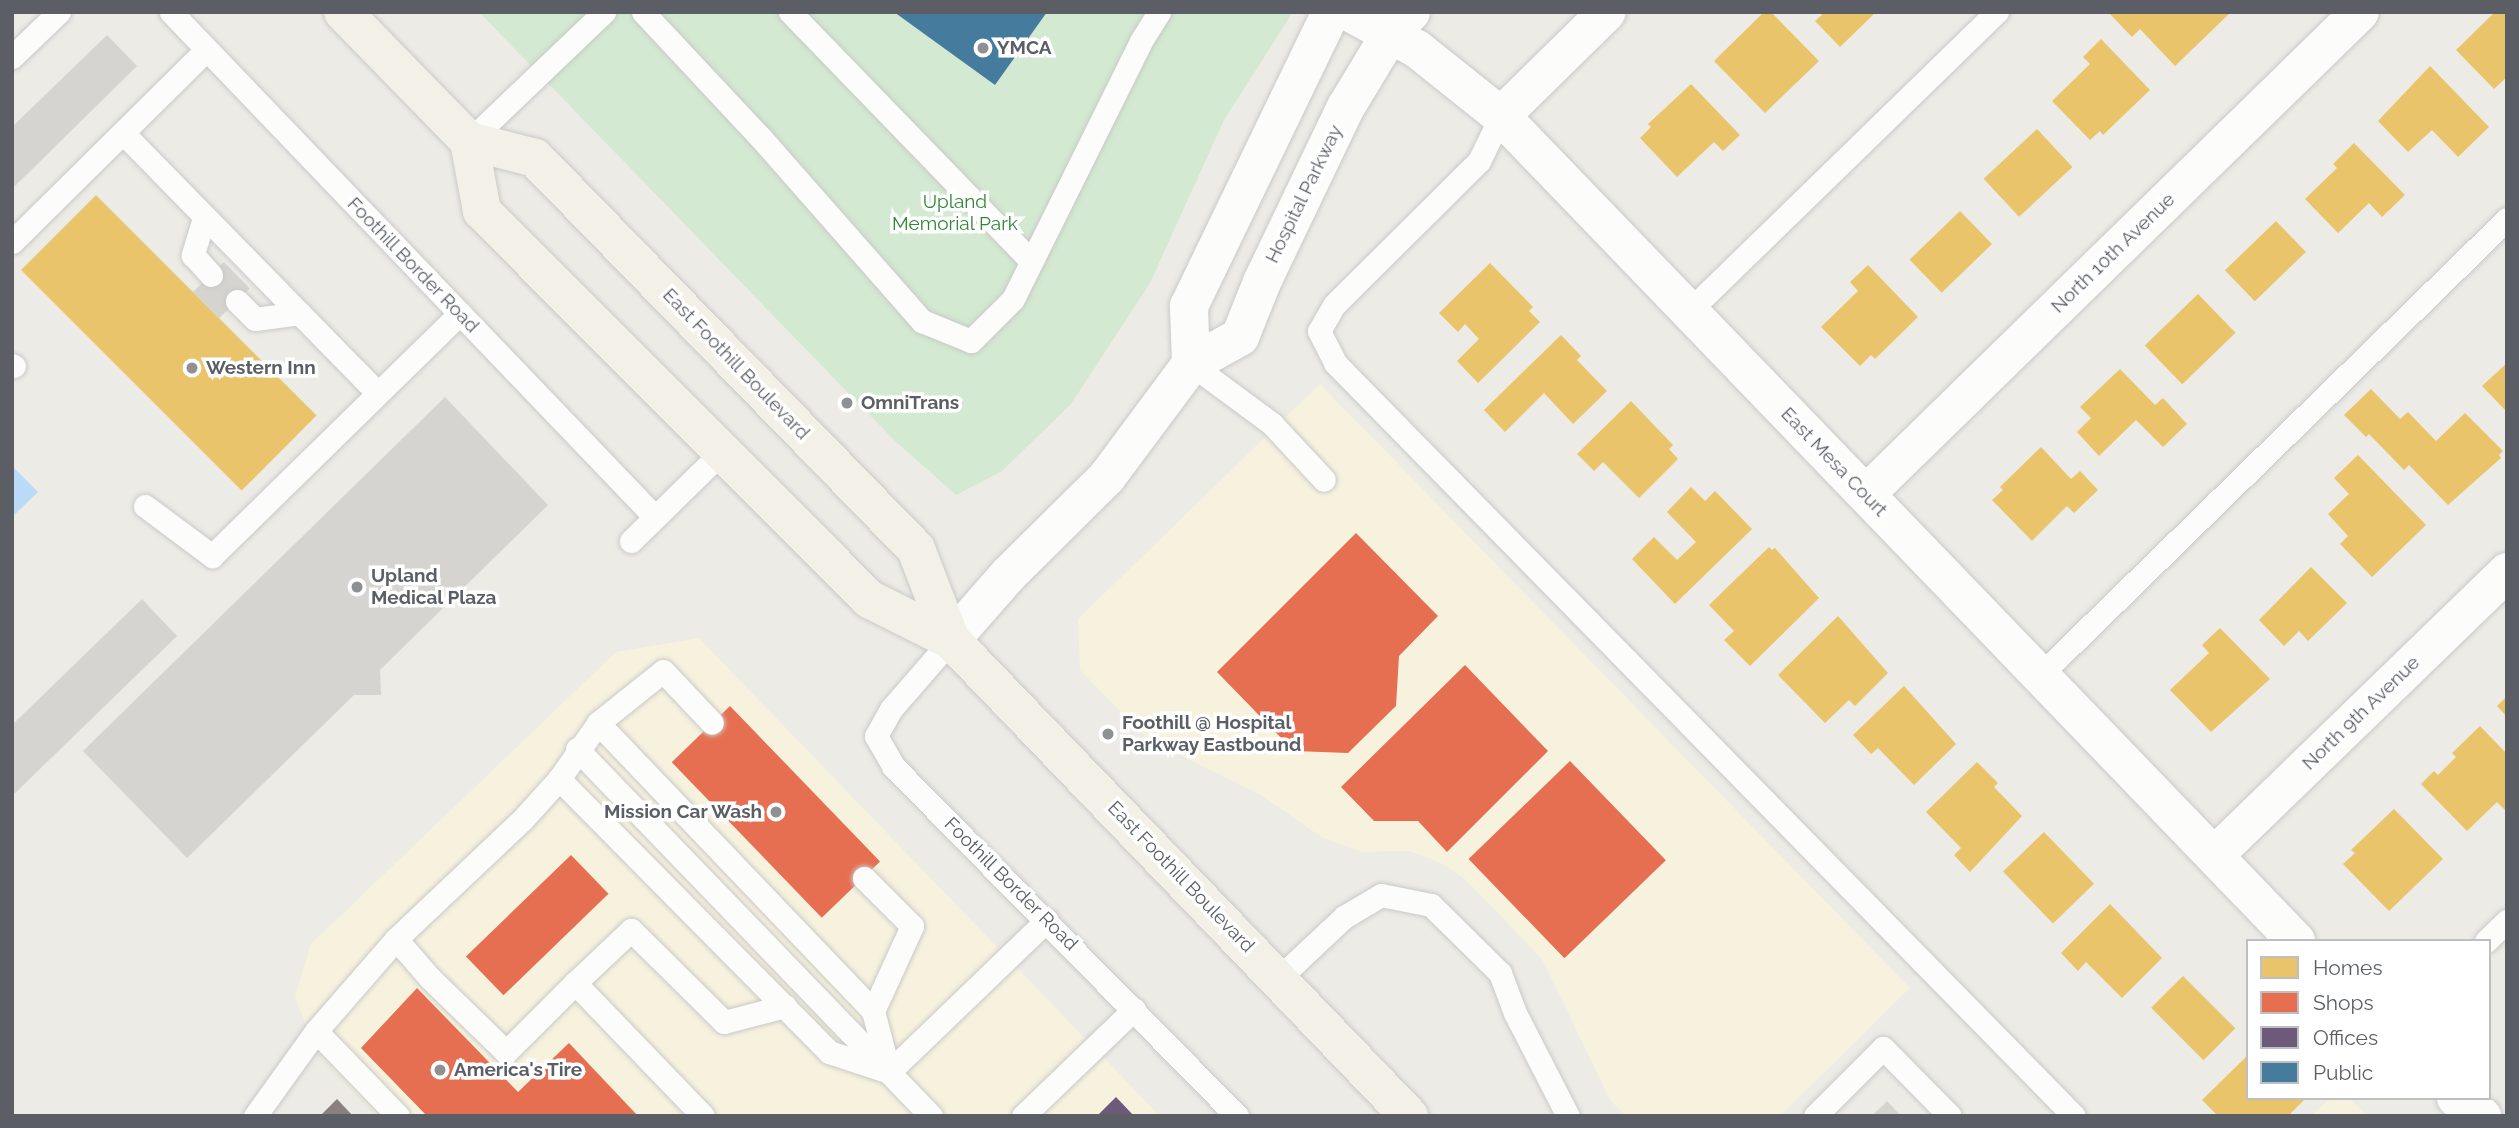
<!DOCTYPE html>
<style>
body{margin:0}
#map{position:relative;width:2519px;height:1128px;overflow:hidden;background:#ecebe6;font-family:Raleway,sans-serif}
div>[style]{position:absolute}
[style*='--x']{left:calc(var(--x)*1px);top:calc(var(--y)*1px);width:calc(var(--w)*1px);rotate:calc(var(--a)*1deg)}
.commercial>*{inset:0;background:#f6f2de}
.green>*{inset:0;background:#d3e9d1}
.water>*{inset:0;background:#b9dbf8}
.homes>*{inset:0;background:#e9c46a;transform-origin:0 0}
.shops>*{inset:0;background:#e76f51;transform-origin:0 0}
.offices>*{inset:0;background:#6d597a}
.public>*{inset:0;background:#457b9d}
.industry>*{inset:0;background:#8a817c}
.building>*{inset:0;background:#d6d4d1;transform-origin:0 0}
.roads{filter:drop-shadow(0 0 2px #c9c9c8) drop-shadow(0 0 2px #c9c9c8)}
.service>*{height:23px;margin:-11.5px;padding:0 11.5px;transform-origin:11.5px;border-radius:11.5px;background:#fcfcfb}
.minor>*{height:38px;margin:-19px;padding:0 19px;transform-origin:19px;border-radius:19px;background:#fcfcfb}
.primary>*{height:38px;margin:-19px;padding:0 19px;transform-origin:19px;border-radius:19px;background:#f3f1e7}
.dots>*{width:19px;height:19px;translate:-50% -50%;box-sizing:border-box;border:4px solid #fff;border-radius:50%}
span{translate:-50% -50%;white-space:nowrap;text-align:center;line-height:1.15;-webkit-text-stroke:7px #fff;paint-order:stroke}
.poi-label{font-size:19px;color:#5b5f65;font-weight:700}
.left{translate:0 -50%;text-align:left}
.right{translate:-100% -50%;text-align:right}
.street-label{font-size:19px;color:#5b5f65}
.park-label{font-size:19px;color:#318638}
.frame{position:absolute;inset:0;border:14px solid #5b5f65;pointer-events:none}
.legend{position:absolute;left:2246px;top:939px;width:245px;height:161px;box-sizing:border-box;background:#fff;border:2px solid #bdbfc1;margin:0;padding:9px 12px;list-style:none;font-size:21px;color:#5b5f65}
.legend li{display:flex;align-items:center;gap:14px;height:35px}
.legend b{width:35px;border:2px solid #bdbfc1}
</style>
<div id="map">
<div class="commercial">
<div style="clip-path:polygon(1320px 384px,1910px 988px,1780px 1116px,1626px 1116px,1610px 1100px,1542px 959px,1465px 879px,1439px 862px,1410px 851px,1363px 852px,1323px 838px,1259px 794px,1148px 739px,1080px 670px,1078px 619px)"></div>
<div style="clip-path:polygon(699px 638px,1160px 1116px,378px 1116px,315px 1050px,295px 997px,311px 944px,616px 652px)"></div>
<div style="clip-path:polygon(2330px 1098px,2349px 1098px,2368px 1116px,2311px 1116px)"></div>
</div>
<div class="green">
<div style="clip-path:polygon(479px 12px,1293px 12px,1224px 120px,1150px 283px,1071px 404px,1002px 471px,956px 495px,893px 439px)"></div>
</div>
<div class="water">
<div style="clip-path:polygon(14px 468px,38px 492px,12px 517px,12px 470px)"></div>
</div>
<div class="homes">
<div style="clip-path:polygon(1764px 12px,1771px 12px,1819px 61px,1765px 113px,1714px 61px)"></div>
<div style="clip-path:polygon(1820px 12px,1876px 12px,1840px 47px,1815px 21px,1822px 15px)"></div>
<div style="clip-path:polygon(2108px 12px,2227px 12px,2229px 14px,2175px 66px,2140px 29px,2132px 37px)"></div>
<div style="clip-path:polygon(2495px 12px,2507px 12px,2507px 77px,2494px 89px,2456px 50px)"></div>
<div style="clip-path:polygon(2101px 39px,2150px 90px,2103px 135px,2100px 131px,2090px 140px,2052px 101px,2090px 64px,2083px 57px)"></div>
<div style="clip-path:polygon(2430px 66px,2489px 127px,2458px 157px,2432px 130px,2408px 152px,2378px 121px)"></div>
<div style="clip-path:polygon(1691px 84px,1740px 135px,1723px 151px,1714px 142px,1677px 177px,1640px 138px,1651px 127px,1648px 124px)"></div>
<div style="left:2037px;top:129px;width:52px;height:73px;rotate:47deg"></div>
<div style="clip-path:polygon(2354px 143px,2405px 195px,2382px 217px,2369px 203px,2338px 233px,2305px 199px,2337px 168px,2333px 164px)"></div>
<div style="left:96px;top:195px;width:312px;height:106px;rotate:45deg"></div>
<div style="left:1960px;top:211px;width:46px;height:70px;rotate:46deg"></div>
<div style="left:2276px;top:221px;width:43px;height:71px;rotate:46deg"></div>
<div style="clip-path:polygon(1490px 263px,1533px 307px,1529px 311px,1540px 322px,1478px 383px,1457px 361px,1479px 339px,1465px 324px,1458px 332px,1439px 313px)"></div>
<div style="clip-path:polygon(1868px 265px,1918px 317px,1875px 359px,1871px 355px,1860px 366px,1821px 327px,1858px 291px,1850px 282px)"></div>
<div style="left:2198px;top:294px;width:54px;height:74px;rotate:46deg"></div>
<div style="clip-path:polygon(1561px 335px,1581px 356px,1577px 360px,1607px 391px,1573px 424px,1544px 393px,1505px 432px,1484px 410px)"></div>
<div style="clip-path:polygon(2507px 363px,2507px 412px,2482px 386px)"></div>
<div style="clip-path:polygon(2120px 369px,2155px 405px,2163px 398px,2187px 424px,2163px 447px,2136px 420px,2099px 456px,2077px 432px,2091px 418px,2080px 407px)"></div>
<div style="clip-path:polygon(2371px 389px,2400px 419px,2408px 412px,2436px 441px,2465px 413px,2503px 451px,2499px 455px,2501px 458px,2448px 505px,2409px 465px,2404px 470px,2369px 434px,2366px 437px,2344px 415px)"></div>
<div style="clip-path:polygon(1631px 401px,1673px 445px,1669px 449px,1678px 459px,1639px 498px,1603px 462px,1594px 471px,1577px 454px)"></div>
<div style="clip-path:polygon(2041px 447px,2071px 479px,2080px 471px,2098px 490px,2074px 513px,2067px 506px,2032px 541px,1992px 500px,2003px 490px,2000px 487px)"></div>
<div style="clip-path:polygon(2358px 455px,2426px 525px,2372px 577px,2340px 544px,2348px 536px,2328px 514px,2349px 494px,2334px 478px)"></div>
<div style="clip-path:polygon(1691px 487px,1705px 501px,1715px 491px,1752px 529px,1675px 604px,1632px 559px,1654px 537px,1677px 560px,1696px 542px,1667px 512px)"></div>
<div style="clip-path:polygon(1769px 547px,1772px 550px,1775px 548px,1819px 598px,1750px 666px,1724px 640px,1734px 631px,1709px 605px)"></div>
<div style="clip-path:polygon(2311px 567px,2347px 603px,2308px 641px,2299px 631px,2284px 646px,2259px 620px)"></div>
<div style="clip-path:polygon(1838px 616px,1888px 673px,1855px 706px,1849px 700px,1825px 723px,1778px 675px)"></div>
<div style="clip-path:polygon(2220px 628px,2270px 679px,2211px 732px,2170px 690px,2209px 653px,2202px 645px)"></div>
<div style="clip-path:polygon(1904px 686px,1956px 744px,1914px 785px,1878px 748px,1871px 754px,1853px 735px)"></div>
<div style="clip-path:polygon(2507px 696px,2507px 717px,2497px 706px)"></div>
<div style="clip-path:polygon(2480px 726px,2507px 754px,2507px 812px,2497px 802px,2467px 831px,2421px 784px,2434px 771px,2438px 775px,2456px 757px,2452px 753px)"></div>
<div style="clip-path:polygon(1977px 762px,1998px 783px,1994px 787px,2022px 816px,1970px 872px,1954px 855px,1961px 848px,1926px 812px)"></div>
<div style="clip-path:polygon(2394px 809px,2443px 859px,2389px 911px,2343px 864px,2355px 853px,2351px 850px)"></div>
<div style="left:2044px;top:832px;width:72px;height:57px;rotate:46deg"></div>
<div style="clip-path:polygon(2110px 904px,2162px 958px,2122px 998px,2086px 962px,2078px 971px,2061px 953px)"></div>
<div style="left:2183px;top:976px;width:74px;height:45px;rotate:45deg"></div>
<div style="clip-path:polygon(2248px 1055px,2248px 1098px,2302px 1098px,2304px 1100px,2288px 1116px,2218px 1116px,2202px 1100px)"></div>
</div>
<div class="shops">
<div style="clip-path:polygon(1356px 533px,1438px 616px,1399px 656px,1396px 706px,1348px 753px,1294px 751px,1217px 672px)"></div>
<div style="clip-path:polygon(1465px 665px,1548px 751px,1447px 852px,1418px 821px,1374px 821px,1341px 787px)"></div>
<div style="left:730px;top:706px;width:216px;height:81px;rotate:46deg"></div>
<div style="left:1570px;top:761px;width:138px;height:141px;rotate:46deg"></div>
<div style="left:571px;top:855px;width:54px;height:146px;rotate:46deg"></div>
<div style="clip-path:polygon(417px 988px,518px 1092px,569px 1043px,638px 1116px,427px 1116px,361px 1048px)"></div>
</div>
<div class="offices">
<div style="clip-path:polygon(1116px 1097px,1134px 1116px,1097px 1116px)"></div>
</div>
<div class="public">
<div style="clip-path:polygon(894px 12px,1047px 12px,995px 85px)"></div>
</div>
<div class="industry">
<div style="clip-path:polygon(337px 1099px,353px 1116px,320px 1116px)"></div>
</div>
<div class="building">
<div style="clip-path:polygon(107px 35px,137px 66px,12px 189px,12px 127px)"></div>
<div style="left:224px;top:262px;width:37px;height:43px;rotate:46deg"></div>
<div style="clip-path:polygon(445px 397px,548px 505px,380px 670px,381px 695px,354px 695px,187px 858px,83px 751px)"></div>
<div style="clip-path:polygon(142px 599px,177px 636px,12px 796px,12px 725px)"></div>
<div style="clip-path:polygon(1887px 1101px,1901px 1116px,1872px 1116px)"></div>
</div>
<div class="roads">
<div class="service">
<div style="--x:171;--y:12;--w:699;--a:46.22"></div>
<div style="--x:643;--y:12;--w:173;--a:46.9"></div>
<div style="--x:761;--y:138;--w:244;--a:48.7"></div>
<div style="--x:922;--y:321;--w:53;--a:22.2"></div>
<div style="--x:971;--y:341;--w:59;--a:-45"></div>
<div style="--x:1013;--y:299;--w:288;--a:-63.6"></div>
<div style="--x:1141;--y:41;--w:34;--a:-58"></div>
<div style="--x:790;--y:12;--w:347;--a:45.9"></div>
<div style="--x:12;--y:57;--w:65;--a:-43.8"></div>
<div style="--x:1501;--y:116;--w:50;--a:116.1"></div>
<div style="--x:1479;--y:161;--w:204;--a:135.2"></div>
<div style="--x:1334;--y:305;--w:30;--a:120"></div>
<div style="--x:1319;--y:331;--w:36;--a:63"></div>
<div style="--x:1335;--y:363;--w:1055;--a:45.54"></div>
<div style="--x:123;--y:133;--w:364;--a:45.6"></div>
<div style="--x:469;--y:141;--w:187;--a:-43.7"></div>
<div style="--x:204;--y:218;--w:39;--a:107"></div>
<div style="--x:193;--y:255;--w:27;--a:48"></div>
<div style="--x:12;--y:242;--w:273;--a:-44.7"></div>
<div style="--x:237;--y:301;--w:25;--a:45"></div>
<div style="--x:255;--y:319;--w:45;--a:-7.6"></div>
<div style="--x:1688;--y:312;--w:431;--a:-44.2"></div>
<div style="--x:1191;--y:364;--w:101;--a:36.5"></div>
<div style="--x:1272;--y:424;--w:76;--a:47.1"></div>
<div style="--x:12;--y:365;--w:2;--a:27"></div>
<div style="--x:145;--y:506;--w:84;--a:36.7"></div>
<div style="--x:212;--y:556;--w:347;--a:-44.4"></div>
<div style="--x:631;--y:541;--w:126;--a:-44.4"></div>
<div style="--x:951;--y:640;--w:91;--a:131"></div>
<div style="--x:891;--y:709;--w:31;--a:119"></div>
<div style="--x:876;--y:736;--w:34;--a:60"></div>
<div style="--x:893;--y:766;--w:491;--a:45.5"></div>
<div style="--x:2039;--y:676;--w:654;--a:-44.32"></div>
<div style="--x:598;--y:723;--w:83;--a:-38.7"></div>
<div style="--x:663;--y:671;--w:71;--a:46.7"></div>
<div style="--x:577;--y:749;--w:510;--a:46.03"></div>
<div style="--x:559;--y:779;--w:384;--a:45.3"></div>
<div style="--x:829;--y:1052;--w:60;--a:18.4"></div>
<div style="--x:864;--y:878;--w:68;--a:45"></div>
<div style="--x:912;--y:926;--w:94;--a:114.6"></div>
<div style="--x:2486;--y:941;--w:29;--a:-44"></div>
<div style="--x:1278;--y:979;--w:91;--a:-43.2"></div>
<div style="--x:1344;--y:917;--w:43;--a:-30.7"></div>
<div style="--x:1381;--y:895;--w:51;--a:11.3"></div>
<div style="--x:1431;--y:905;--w:97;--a:44.6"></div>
<div style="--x:1500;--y:973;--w:43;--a:69.4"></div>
<div style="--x:1515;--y:1013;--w:116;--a:62.8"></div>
<div style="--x:575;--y:983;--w:77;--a:-43.4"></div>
<div style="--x:631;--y:930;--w:131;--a:44.7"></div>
<div style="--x:724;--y:1022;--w:63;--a:-14.7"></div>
<div style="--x:316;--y:1031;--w:118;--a:46"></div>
<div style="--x:889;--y:1072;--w:219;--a:-43.9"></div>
<div style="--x:255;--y:1116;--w:105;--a:-54.3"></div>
<div style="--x:316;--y:1031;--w:122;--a:-49"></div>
<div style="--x:703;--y:1116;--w:185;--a:-133.9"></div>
<div style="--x:575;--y:983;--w:98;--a:135"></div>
<div style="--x:506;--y:1052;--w:107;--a:-135.8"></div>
<div style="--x:429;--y:977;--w:50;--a:-131"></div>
<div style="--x:396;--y:939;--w:173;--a:-43.4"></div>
<div style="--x:522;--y:820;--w:55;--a:-47.9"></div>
<div style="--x:559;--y:779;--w:68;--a:-55.1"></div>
<div style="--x:598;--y:723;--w:398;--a:46.3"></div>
<div style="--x:873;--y:1011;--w:63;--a:75.3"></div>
<div style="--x:1023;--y:1116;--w:154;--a:-43.9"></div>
<div style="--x:1815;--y:1116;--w:96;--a:-45"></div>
<div style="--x:1883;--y:1048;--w:95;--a:45.4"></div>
</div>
<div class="minor">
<div style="--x:1349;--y:12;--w:77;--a:28.6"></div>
<div style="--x:1417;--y:49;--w:107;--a:38.6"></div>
<div style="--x:1501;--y:116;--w:1146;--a:46.06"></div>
<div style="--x:1501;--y:116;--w:148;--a:-44.5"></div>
<div style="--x:1191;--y:364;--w:58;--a:-92"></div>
<div style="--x:1189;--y:306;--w:326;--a:-64.2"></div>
<div style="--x:1866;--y:494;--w:690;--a:-44.3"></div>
<div style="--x:951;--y:640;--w:88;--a:-48.7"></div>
<div style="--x:1009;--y:574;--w:138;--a:-44.7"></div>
<div style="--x:1107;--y:477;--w:141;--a:-53.4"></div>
<div style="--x:1191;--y:364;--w:56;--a:-28.9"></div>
<div style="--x:1240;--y:337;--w:59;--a:-68.2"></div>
<div style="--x:1262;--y:282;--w:194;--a:-64.4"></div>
<div style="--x:1346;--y:107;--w:85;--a:-58.9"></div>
<div style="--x:1390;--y:34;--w:30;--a:-46"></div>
<div style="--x:2215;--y:855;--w:407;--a:-44.1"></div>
<div style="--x:2456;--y:1098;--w:32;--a:35"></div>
</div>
<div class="primary">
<div style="--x:343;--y:12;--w:180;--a:45.7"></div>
<div style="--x:469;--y:141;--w:68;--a:14.4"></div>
<div style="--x:535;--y:158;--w:546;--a:45.74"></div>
<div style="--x:916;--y:549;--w:97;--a:69"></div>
<div style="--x:469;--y:141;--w:71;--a:79.5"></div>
<div style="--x:482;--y:211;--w:548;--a:45.07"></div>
<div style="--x:869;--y:599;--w:92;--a:26.6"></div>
<div style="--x:951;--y:640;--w:661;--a:46.1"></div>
</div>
</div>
<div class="dots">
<div style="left:983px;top:48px;background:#8e9092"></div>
<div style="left:192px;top:368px;background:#8e9092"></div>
<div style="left:847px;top:403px;background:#8e9092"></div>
<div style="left:357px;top:587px;background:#8e9092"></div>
<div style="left:1108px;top:734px;background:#8e9092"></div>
<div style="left:776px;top:812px;background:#8e9092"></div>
<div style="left:440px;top:1070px;background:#8e9092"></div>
</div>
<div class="poi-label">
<span class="left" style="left:997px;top:48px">YMCA</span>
<span class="left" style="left:206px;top:368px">Western Inn</span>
<span class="left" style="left:861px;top:403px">OmniTrans</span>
<span class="left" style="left:371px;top:587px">Upland<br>Medical Plaza</span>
<span class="left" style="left:1122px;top:734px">Foothill @ Hospital<br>Parkway Eastbound</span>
<span class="right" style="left:762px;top:812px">Mission Car Wash</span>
<span class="left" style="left:454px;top:1070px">America's Tire</span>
</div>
<div class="street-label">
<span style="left:1304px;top:194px;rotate:-64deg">Hospital Parkway</span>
<span style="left:2113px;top:253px;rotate:-44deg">North 10th Avenue</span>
<span style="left:413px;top:265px;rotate:46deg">Foothill Border Road</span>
<span style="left:736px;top:364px;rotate:46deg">East Foothill Boulevard</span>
<span style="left:1834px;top:462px;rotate:46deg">East Mesa Court</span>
<span style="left:2361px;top:713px;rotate:-44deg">North 9th Avenue</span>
<span style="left:1181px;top:877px;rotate:46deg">East Foothill Boulevard</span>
<span style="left:1011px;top:884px;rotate:45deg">Foothill Border Road</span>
</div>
<div class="park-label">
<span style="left:955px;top:213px">Upland<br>Memorial Park</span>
</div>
<div class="frame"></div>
<ul class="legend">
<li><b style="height:19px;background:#e9c46a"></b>Homes</li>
<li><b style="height:19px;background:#e76f51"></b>Shops</li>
<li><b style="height:19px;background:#6d597a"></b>Offices</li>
<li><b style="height:19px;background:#457b9d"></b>Public</li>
</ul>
</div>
